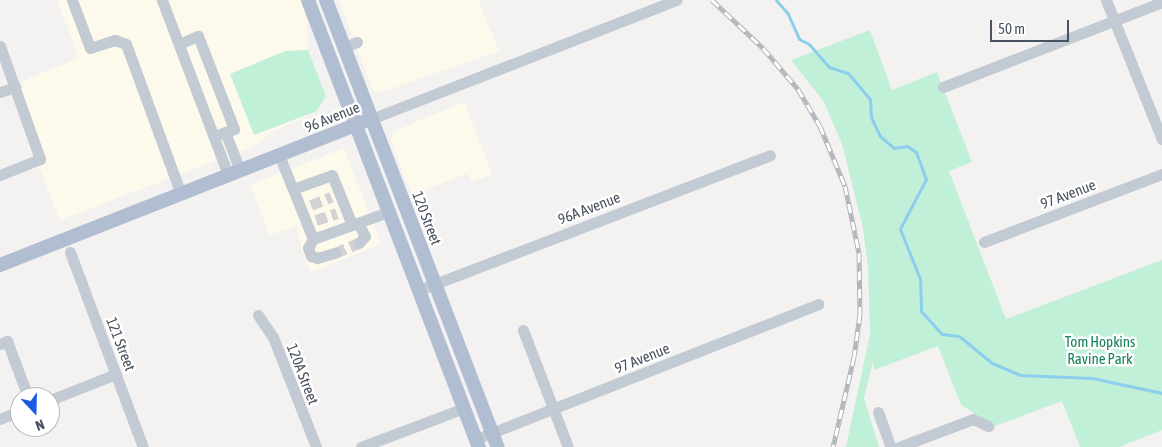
<!DOCTYPE html>
<style>
body{margin:0}
#map{position:relative;width:1162px;height:447px;overflow:hidden;background:#f4f2f1;font-family:"Asap Condensed",sans-serif}
div>[style]{position:absolute}
[style*='--x']{left:calc(var(--x)*1px);top:calc(var(--y)*1px);width:calc(var(--w)*1px);rotate:calc(var(--a)*1deg)}
.commercial>*{inset:0;background:#fdfaec}
.green>*{inset:0;background:#c1f0d9}
.stream>*{height:3px;margin:-1.5px;padding:0 1.5px;transform-origin:1.5px;border-radius:1.5px;background:#8eceed}
.minor-tunnel>*{height:11px;margin-top:-5.5px;transform-origin:0;background:repeating-linear-gradient(90deg,#d2d2d4 0 11px,transparent 0 16.5px)}
.minor>*{height:11px;margin:-5.5px;padding:0 5.5px;transform-origin:5.5px;border-radius:5.5px;background:#c2cad3}
.major>*{height:14px;margin:-7px;padding:0 7px;transform-origin:7px;border-radius:7px;background:#b1bdd0}
.rail>*{height:5px;margin-top:-2.5px;transform-origin:0;background:repeating-linear-gradient(90deg,#fff 0 9px,#b3b5bb 0 18px);box-sizing:border-box;border-block:1px solid #b3b5bb}
span{translate:-50% -50%;white-space:nowrap;text-align:center;line-height:1.15;-webkit-text-stroke:5px #fff;paint-order:stroke}
.street-label{font-size:15px;color:#49525f}
.park-label{font-size:15px;color:#17835a}
.north{position:absolute;left:10px;top:387px;width:50px;height:50px;box-sizing:border-box;background:#fff;border:1px solid #b6babf;border-radius:50%;rotate:159deg;font-size:14px;font-weight:700;line-height:20px;text-align:center;color:#49525f}
.north::after{content:'';display:block;margin:auto;width:18px;height:22px;background:#1859e6;clip-path:polygon(50% 0,100% 100%,50% 72%,0 100%)}
.scale{position:absolute;left:990px;top:20px;width:79px;height:22px;box-sizing:border-box;border:2px solid #49525f;border-top:0;padding-left:6px;font-size:15px;line-height:18px;white-space:nowrap;color:#49525f;-webkit-text-stroke:4px #fff;paint-order:stroke}
</style>
<div id="map">
<div class="commercial">
<div style="clip-path:polygon(57px 0,300px 0,307px 20px,308px 50px,326px 96px,317px 111px,272px 132px,254px 146px,60px 220px,38px 164px,21px 98px,23px 81px,79px 58px)"></div>
<div style="clip-path:polygon(339px 0,478px 0,499px 51px,379px 93px,373px 90px)"></div>
<div style="clip-path:polygon(464px 102px,492px 174px,472px 182px,468px 173px,412px 195px,391px 140px,395px 131px)"></div>
<div style="clip-path:polygon(344px 148px,381px 244px,311px 272px,302px 251px,297px 225px,270px 235px,250px 185px)"></div>
</div>
<div class="green">
<div style="clip-path:polygon(870px 30px,892px 90px,937px 72px,972px 162px,949px 171px,1006px 319px,1162px 260px,1162px 430px,1119px 447px,1080px 447px,1062px 401px,995px 426px,961px 405px,938px 346px,874px 370px,873px 361px,864px 398px,879px 447px,846px 447px,870px 334px,868px 267px,863px 228px,842px 144px,824px 102px,791px 60px)"></div>
<div style="clip-path:polygon(308px 50px,326px 96px,317px 111px,254px 135px,230px 74px,285px 51px)"></div>
</div>
<div class="stream">
<div style="--x:776;--y:0;--w:18;--a:49"></div>
<div style="--x:788;--y:14;--w:27;--a:66"></div>
<div style="--x:799;--y:39;--w:11;--a:27"></div>
<div style="--x:809;--y:44;--w:30;--a:49"></div>
<div style="--x:829;--y:67;--w:20;--a:18"></div>
<div style="--x:848;--y:73;--w:34;--a:50"></div>
<div style="--x:870;--y:99;--w:18;--a:87"></div>
<div style="--x:871;--y:117;--w:21;--a:65"></div>
<div style="--x:880;--y:136;--w:18;--a:41"></div>
<div style="--x:894;--y:148;--w:13;--a:-9"></div>
<div style="--x:907;--y:146;--w:11;--a:34"></div>
<div style="--x:916;--y:152;--w:29;--a:70"></div>
<div style="--x:926;--y:179;--w:56;--a:117.5"></div>
<div style="--x:900;--y:229;--w:54;--a:68.2"></div>
<div style="--x:920;--y:279;--w:32;--a:88"></div>
<div style="--x:921;--y:311;--w:31;--a:48"></div>
<div style="--x:942;--y:334;--w:17;--a:7"></div>
<div style="--x:959;--y:336;--w:43;--a:39.3"></div>
<div style="--x:992;--y:363;--w:30;--a:23"></div>
<div style="--x:1020;--y:375;--w:72;--a:2.4"></div>
<div style="--x:1092;--y:378;--w:72;--a:12.1"></div>
</div>
<div class="minor-tunnel">
<div style="--x:311;--y:205;--w:22;--a:-22"></div>
<div style="--x:316;--y:220;--w:22;--a:-18"></div>
<div style="--x:335;--y:253;--w:26;--a:-23"></div>
</div>
<div class="minor">
<div style="--x:72;--y:0;--w:51;--a:69.4"></div>
<div style="--x:90;--y:48;--w:26;--a:-18"></div>
<div style="--x:115;--y:40;--w:12;--a:20"></div>
<div style="--x:126;--y:44;--w:160;--a:69.9"></div>
<div style="--x:162;--y:0;--w:187;--a:69.3"></div>
<div style="--x:1106;--y:0;--w:150;--a:68.1"></div>
<div style="--x:179;--y:44;--w:21;--a:-23"></div>
<div style="--x:198;--y:36;--w:100;--a:68.8"></div>
<div style="--x:234;--y:129;--w:21;--a:161"></div>
<div style="--x:0;--y:46;--w:120;--a:70.5"></div>
<div style="--x:40;--y:159;--w:43;--a:158.2"></div>
<div style="--x:345;--y:47;--w:13;--a:-23"></div>
<div style="--x:943;--y:87;--w:235;--a:-21.2"></div>
<div style="--x:0;--y:92;--w:16;--a:-18"></div>
<div style="--x:371;--y:119;--w:328;--a:-21.3"></div>
<div style="--x:225;--y:132;--w:41;--a:68.5"></div>
<div style="--x:279;--y:155;--w:37;--a:68"></div>
<div style="--x:293;--y:189;--w:41;--a:-19.7"></div>
<div style="--x:332;--y:175;--w:54;--a:68.2"></div>
<div style="--x:293;--y:189;--w:54;--a:68.2"></div>
<div style="--x:313;--y:239;--w:80;--a:-19.8"></div>
<div style="--x:358;--y:223;--w:15;--a:62"></div>
<div style="--x:365;--y:236;--w:9;--a:131"></div>
<div style="--x:313;--y:239;--w:10;--a:119"></div>
<div style="--x:308;--y:248;--w:9;--a:69"></div>
<div style="--x:311;--y:256;--w:6;--a:18"></div>
<div style="--x:317;--y:258;--w:19;--a:-16"></div>
<div style="--x:984;--y:242;--w:191;--a:-20.9"></div>
<div style="--x:70;--y:252;--w:208;--a:69.5"></div>
<div style="--x:419;--y:290;--w:376;--a:-21"></div>
<div style="--x:258;--y:315;--w:27;--a:56"></div>
<div style="--x:273;--y:337;--w:118;--a:68.6"></div>
<div style="--x:523;--y:330;--w:125;--a:69"></div>
<div style="--x:0;--y:344;--w:8;--a:-23"></div>
<div style="--x:7;--y:341;--w:60;--a:69.4"></div>
<div style="--x:50;--y:400;--w:71;--a:-21.5"></div>
<div style="--x:878;--y:412;--w:37;--a:70"></div>
<div style="--x:0;--y:419;--w:22;--a:-22"></div>
<div style="--x:476;--y:439;--w:368;--a:-21.5"></div>
<div style="--x:361;--y:447;--w:110;--a:-20.7"></div>
<div style="--x:899;--y:447;--w:79;--a:-20.7"></div>
<div style="--x:973;--y:419;--w:17;--a:25"></div>
</div>
<div class="major">
<div style="--x:308;--y:0;--w:479;--a:69.1"></div>
<div style="--x:326;--y:0;--w:479;--a:69"></div>
<div style="--x:0;--y:265;--w:390;--a:-21.5"></div>
</div>
<div class="rail">
<div style="--x:712;--y:0;--w:70;--a:43.3"></div>
<div style="--x:763;--y:48;--w:54;--a:49.5"></div>
<div style="--x:798;--y:89;--w:43;--a:59.3"></div>
<div style="--x:820;--y:126;--w:65;--a:67.4"></div>
<div style="--x:845;--y:186;--w:68;--a:78.2"></div>
<div style="--x:859;--y:253;--w:61;--a:89.1"></div>
<div style="--x:860;--y:314;--w:43;--a:97.9"></div>
<div style="--x:854;--y:357;--w:92;--a:103.1"></div>
</div>
<div class="street-label">
<span style="left:332px;top:117px;rotate:-22deg">96 Avenue</span>
<span style="left:1068px;top:194px;rotate:-21deg">97 Avenue</span>
<span style="left:589px;top:208px;rotate:-21deg">96A Avenue</span>
<span style="left:427px;top:218px;rotate:69deg">120 Street</span>
<span style="left:121px;top:344px;rotate:69deg">121 Street</span>
<span style="left:642px;top:358px;rotate:-22deg">97 Avenue</span>
<span style="left:303px;top:374px;rotate:69deg">120A Street</span>
</div>
<div class="park-label">
<span style="left:1100px;top:350px">Tom Hopkins<br>Ravine Park</span>
</div>
<div class="north">N</div>
<div class="scale">50 m</div>
</div>
